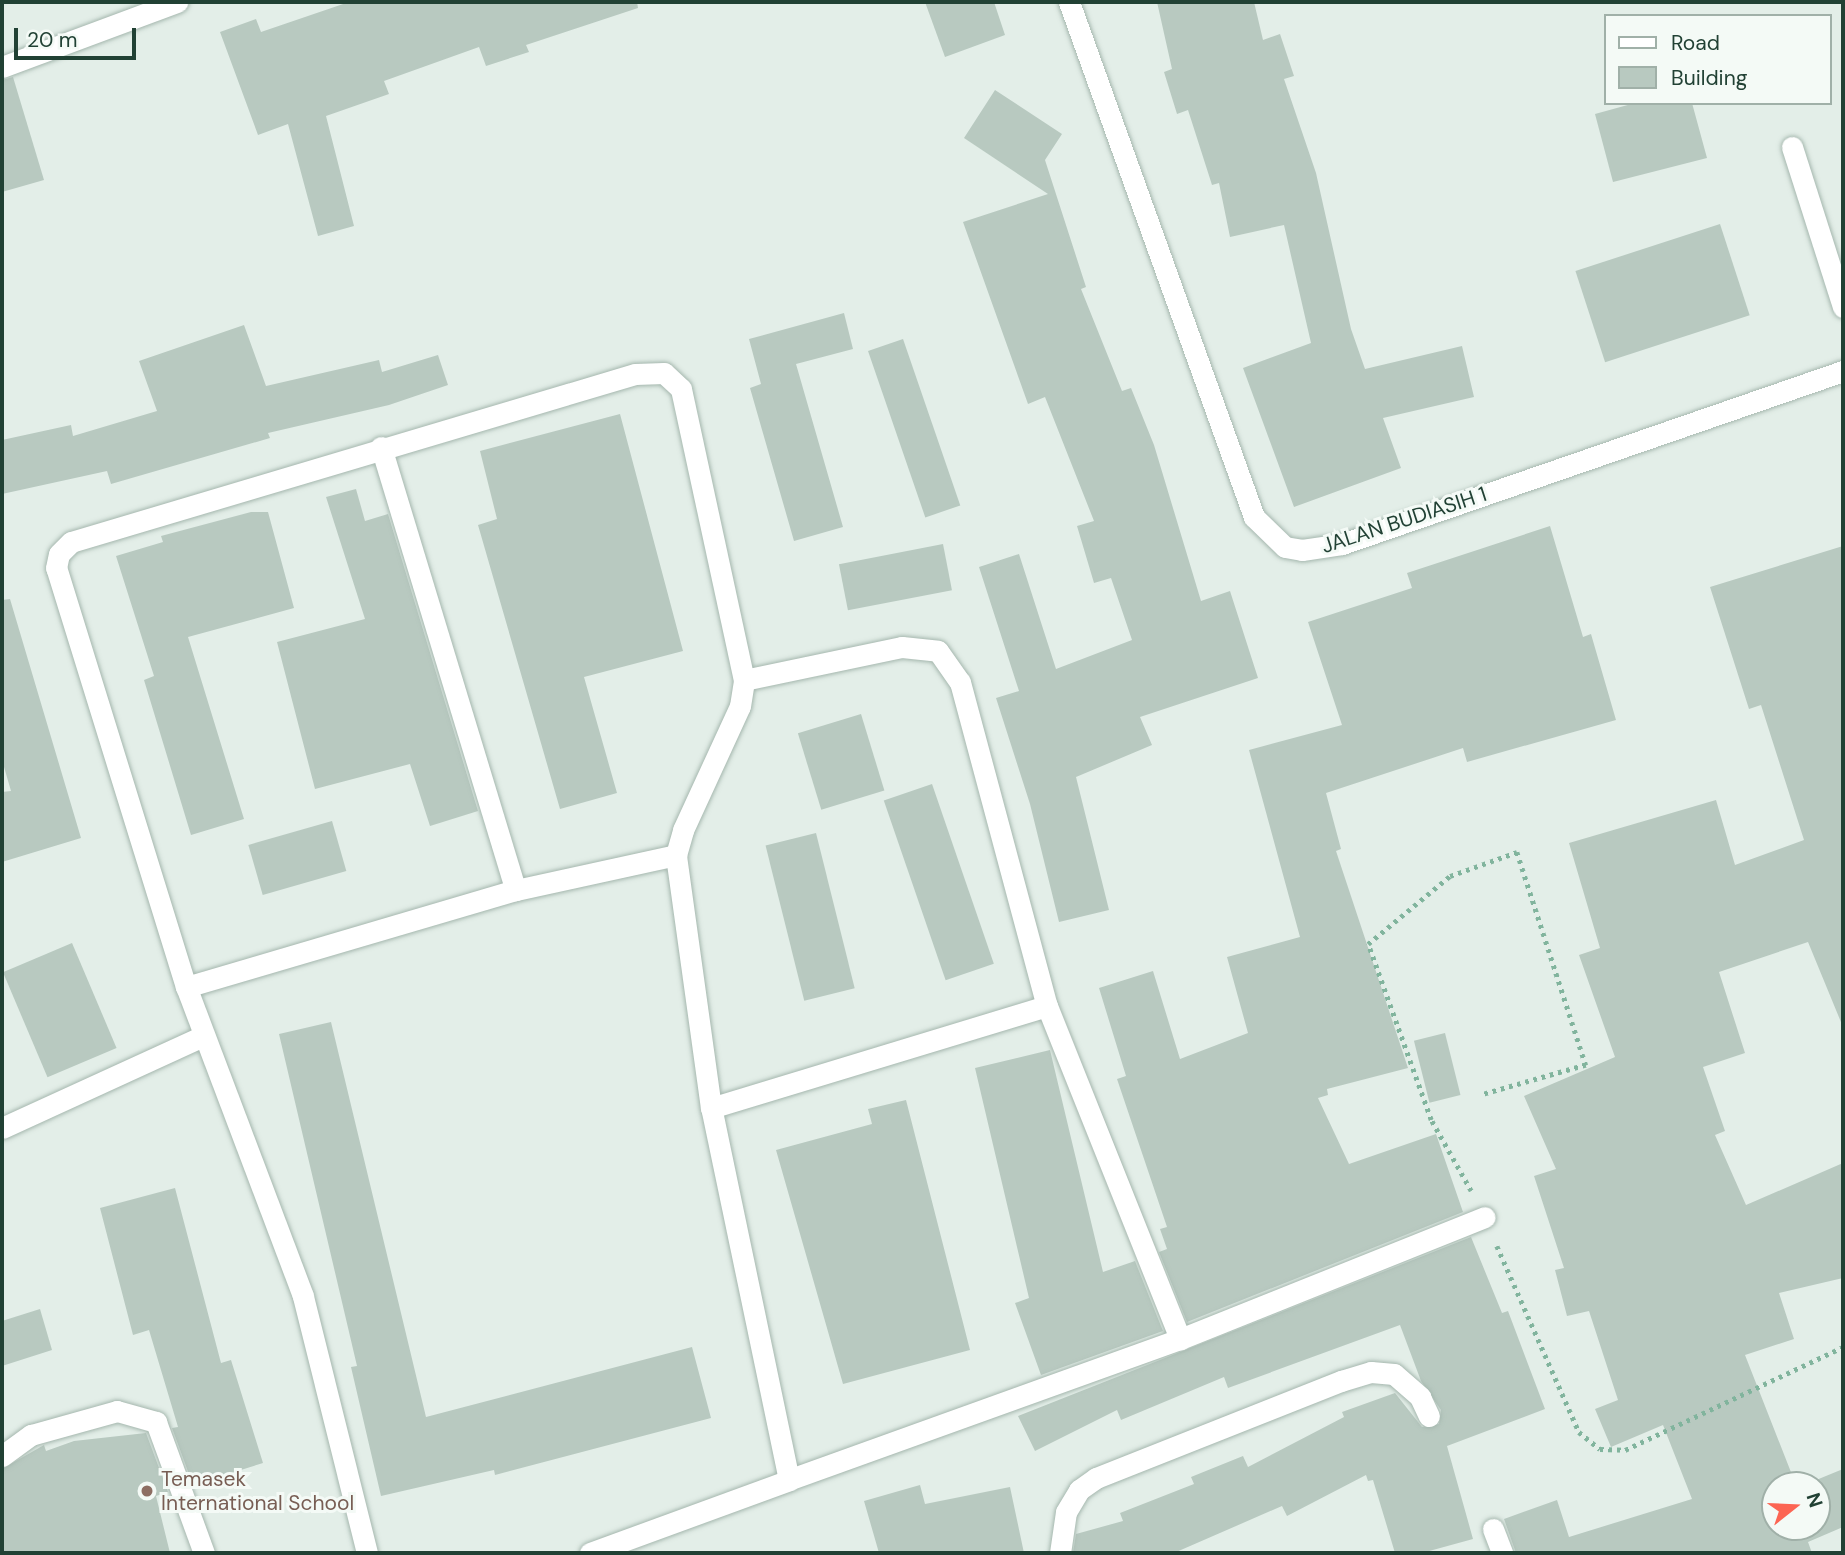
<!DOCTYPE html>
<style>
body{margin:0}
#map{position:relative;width:1845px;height:1555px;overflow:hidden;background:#e3eee8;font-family:"DM Sans",sans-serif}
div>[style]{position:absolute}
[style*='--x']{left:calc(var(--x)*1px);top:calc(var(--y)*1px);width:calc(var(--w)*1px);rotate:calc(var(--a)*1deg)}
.building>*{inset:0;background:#b8c9c0;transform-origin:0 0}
.path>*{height:4.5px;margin-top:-2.25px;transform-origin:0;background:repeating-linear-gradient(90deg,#81b49d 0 3.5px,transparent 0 8.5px)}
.roads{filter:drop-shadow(0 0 2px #a5b7ae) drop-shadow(0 0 2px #a5b7ae)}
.minor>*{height:21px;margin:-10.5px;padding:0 10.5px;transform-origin:10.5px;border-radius:10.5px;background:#fff}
.dots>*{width:19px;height:19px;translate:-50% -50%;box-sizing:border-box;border:4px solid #f4faf6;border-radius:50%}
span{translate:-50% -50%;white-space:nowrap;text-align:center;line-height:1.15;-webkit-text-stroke:6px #f4faf6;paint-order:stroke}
.street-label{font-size:21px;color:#214134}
.education-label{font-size:21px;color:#785e54}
.left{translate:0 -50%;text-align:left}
.frame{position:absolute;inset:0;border:4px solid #214134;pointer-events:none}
.legend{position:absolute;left:1604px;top:14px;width:228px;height:91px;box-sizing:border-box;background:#f4faf6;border:2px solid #a0b0a8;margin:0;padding:9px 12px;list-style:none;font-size:21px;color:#214134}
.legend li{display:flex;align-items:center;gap:14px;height:35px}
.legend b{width:35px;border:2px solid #a0b0a8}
.north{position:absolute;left:1761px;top:1471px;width:70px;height:70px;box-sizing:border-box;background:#f4faf6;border:2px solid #a0b0a8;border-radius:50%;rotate:72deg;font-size:19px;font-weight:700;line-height:28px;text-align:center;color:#214134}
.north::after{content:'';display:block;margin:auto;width:24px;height:32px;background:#fc6553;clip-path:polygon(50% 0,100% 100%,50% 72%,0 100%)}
.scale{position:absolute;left:14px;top:28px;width:122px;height:32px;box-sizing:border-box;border:4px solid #214134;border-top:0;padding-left:9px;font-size:21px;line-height:24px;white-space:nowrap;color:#214134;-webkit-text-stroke:5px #f4faf6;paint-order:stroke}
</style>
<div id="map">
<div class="building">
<div style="clip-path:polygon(349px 2px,637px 2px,638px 8px,526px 45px,529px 52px,486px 66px,479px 47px,384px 81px,389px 94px,326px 116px,354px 226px,318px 236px,288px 124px,258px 135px,220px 32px,256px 19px,261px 32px)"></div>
<div style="clip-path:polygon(925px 2px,994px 2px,1005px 35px,945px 57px)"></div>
<div style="clip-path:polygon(1157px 2px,1254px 2px,1263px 40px,1280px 34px,1294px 76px,1284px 79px,1316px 173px,1351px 329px,1365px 369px,1462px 346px,1474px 397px,1383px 418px,1401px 468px,1294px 507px,1243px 368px,1311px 343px,1284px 225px,1230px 237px,1219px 183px,1212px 185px,1188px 110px,1177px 114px,1164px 72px,1172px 69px)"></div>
<div style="clip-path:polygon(13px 77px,44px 180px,2px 192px,2px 80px)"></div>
<div style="clip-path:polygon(995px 90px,1062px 134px,1045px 160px,1086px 287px,1081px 289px,1122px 391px,1131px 388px,1154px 445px,1201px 601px,1230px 591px,1258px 678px,1140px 717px,1152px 745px,1076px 777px,1109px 910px,1059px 922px,1030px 804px,996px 698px,1019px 691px,979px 567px,1019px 554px,1056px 669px,1132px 640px,1111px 578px,1094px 583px,1077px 526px,1094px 521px,1045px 397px,1028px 404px,963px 222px,1048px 194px,964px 138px)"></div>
<div style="clip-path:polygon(1635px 103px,1692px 103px,1707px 158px,1613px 182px,1595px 114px)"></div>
<div style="left:1720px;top:224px;width:96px;height:152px;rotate:72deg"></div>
<div style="clip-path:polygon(844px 313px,853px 349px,796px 364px,843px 527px,794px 541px,750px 388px,761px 384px,749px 339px)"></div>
<div style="clip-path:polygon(244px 325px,266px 386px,379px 360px,382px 372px,438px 355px,448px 385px,389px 405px,268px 433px,270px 438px,111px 484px,107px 471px,2px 494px,2px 440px,71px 425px,73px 436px,157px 411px,139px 361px)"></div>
<div style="left:903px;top:339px;width:176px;height:37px;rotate:71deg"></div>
<div style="clip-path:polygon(620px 414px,683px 651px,584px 677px,617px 793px,560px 809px,478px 525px,497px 519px,480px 451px)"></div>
<div style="clip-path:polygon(356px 489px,365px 521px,388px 514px,478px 811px,430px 826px,410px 764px,315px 789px,277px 642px,365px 619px,326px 497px)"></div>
<div style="clip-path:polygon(251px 512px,268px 512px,294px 608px,188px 637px,244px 819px,191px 835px,144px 680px,154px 676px,116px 556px,163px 542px,161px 536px)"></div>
<div style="clip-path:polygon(1550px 526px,1583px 637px,1591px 634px,1616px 720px,1467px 762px,1463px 748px,1326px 793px,1341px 849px,1336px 851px,1408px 1068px,1327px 1089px,1328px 1095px,1318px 1098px,1349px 1164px,1436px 1134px,1463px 1212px,1187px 1322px,1159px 1252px,1167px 1249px,1160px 1229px,1167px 1227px,1117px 1079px,1126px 1076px,1099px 988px,1153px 971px,1180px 1059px,1248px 1033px,1227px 957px,1300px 937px,1249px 750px,1342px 725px,1308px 622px,1412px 588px,1407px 573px)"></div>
<div style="left:943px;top:544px;width:47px;height:106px;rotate:79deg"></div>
<div style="clip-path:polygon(1843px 546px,1843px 1027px,1808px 942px,1719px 972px,1745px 1053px,1703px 1067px,1725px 1131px,1715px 1135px,1746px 1205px,1843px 1163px,1843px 1278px,1779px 1293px,1794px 1339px,1745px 1355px,1796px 1485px,1775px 1485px,1775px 1527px,1817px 1527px,1817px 1485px,1804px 1485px,1843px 1469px,1843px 1527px,1808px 1542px,1812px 1553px,1516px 1553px,1504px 1519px,1557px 1500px,1569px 1537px,1692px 1499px,1663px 1425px,1611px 1447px,1595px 1409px,1618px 1400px,1589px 1311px,1567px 1316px,1555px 1270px,1564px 1268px,1534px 1176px,1556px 1169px,1524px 1096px,1615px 1057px,1579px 955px,1600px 948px,1569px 843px,1716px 800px,1735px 865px,1804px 840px,1761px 705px,1749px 709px,1710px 587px)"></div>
<div style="clip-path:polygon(10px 599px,81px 838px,2px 862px,2px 792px,11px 791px,2px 760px,2px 600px)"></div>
<div style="left:861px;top:714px;width:80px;height:66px;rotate:73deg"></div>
<div style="left:932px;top:784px;width:190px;height:51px;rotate:71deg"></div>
<div style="left:332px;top:821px;width:52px;height:87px;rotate:74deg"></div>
<div style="left:816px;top:833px;width:160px;height:52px;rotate:76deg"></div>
<div style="left:72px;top:943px;width:114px;height:75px;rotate:67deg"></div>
<div style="clip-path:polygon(331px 1022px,426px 1417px,692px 1347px,711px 1418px,495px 1475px,494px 1470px,381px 1496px,351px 1367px,357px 1366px,279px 1034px)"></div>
<div style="left:1445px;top:1033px;width:64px;height:32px;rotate:76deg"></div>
<div style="clip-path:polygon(1050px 1050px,1103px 1272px,1135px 1261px,1163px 1331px,1041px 1375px,1015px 1303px,1029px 1298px,975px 1068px)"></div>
<div style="clip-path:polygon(906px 1100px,970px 1350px,843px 1384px,776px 1150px,872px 1124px,868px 1109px)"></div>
<div style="clip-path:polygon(175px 1188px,221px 1363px,231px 1360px,263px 1463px,193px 1485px,172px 1428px,178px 1427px,149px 1330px,133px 1335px,100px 1208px)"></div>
<div style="clip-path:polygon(1471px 1237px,1502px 1313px,1508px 1311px,1545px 1409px,1447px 1446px,1473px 1539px,1422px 1553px,1395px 1553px,1373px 1480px,1368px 1481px,1366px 1475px,1287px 1516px,1282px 1506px,1174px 1553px,1073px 1553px,1076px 1534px,1123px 1521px,1120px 1513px,1194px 1484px,1191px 1477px,1243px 1456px,1248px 1467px,1344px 1417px,1342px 1412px,1395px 1393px,1422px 1427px,1439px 1424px,1441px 1410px,1421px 1381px,1400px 1325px,1228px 1388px,1224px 1377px,1121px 1420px,1117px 1410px,1035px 1451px,1018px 1416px)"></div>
<div style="clip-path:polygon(40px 1309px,52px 1350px,2px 1366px,2px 1321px)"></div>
<div style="clip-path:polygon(146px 1433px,168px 1492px,156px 1496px,170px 1553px,2px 1553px,2px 1469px,44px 1445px,46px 1451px,74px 1441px)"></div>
<div style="clip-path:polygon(920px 1485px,925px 1504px,1010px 1487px,1024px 1553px,879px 1553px,864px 1501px)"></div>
</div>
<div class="path">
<div style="--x:1471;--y:1191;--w:81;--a:-119.4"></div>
<div style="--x:1431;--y:1120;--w:187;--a:-109.7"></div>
<div style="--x:1368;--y:944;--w:107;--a:-39.7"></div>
<div style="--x:1450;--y:876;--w:71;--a:-19.7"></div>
<div style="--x:1517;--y:852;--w:224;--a:72.1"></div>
<div style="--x:1586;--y:1065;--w:109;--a:164.1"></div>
<div style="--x:1497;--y:1246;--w:203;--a:66.2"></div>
<div style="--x:1579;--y:1432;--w:27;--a:39"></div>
<div style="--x:1600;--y:1449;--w:25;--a:2"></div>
<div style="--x:1625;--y:1450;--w:241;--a:-25.3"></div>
</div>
<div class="roads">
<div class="minor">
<div style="--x:1069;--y:2;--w:547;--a:70.24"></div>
<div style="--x:1254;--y:517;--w:43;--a:44.1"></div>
<div style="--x:1285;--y:547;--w:17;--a:10"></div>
<div style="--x:1302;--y:550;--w:40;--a:-8.5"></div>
<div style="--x:1342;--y:544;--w:530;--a:-19.05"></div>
<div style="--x:2;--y:67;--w:187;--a:-20.4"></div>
<div style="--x:1792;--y:147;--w:168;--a:72.3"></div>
<div style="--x:381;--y:447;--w:463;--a:73.1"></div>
<div style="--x:186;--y:987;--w:439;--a:-107.2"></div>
<div style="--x:56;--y:568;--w:14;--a:-78"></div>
<div style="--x:59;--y:554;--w:17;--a:-45"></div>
<div style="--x:71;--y:542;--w:588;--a:-16.59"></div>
<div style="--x:635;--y:374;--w:29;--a:-2"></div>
<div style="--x:664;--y:373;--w:23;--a:43"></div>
<div style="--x:681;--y:389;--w:298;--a:77.8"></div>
<div style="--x:711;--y:1108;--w:351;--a:-16.9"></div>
<div style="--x:2;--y:1128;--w:219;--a:-24.6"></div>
<div style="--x:1180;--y:1339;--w:328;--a:-21.8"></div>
<div style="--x:2;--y:1456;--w:36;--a:-36"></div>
<div style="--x:31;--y:1435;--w:89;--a:-15.6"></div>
<div style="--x:117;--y:1411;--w:41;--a:15.8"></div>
<div style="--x:156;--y:1422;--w:140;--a:69.9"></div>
<div style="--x:1493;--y:1529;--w:26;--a:69"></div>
<div style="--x:367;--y:1553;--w:265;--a:-104"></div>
<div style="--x:303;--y:1296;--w:330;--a:-110.7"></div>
<div style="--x:186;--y:987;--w:344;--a:-16.4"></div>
<div style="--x:516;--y:890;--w:164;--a:-12.3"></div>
<div style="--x:590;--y:1553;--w:212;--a:-20.1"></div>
<div style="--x:789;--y:1480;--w:380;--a:-101.8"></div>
<div style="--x:711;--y:1108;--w:255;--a:-97.9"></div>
<div style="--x:676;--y:855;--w:26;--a:-74"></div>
<div style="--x:683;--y:830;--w:136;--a:-65.3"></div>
<div style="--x:740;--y:706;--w:26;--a:-81"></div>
<div style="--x:744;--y:680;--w:161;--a:-11.8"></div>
<div style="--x:902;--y:647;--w:36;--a:6"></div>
<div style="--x:938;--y:651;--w:38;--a:55"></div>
<div style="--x:960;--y:682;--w:335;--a:75"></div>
<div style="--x:1047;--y:1006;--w:359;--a:68.2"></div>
<div style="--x:1180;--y:1339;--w:416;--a:160.2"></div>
<div style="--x:1060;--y:1553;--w:41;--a:-81.7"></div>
<div style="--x:1066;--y:1512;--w:26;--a:-59"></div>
<div style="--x:1079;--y:1490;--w:21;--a:-35"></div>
<div style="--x:1096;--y:1478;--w:264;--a:-21.6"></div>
<div style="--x:1341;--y:1381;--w:31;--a:-17"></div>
<div style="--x:1371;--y:1372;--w:23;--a:5"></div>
<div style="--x:1394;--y:1374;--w:35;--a:41"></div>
<div style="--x:1420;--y:1397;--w:21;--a:65"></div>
</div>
</div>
<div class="dots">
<div style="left:147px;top:1491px;background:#8d6e63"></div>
</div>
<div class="street-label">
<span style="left:1404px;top:520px;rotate:-18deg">JALAN BUDIASIH 1</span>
</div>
<div class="education-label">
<span class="left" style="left:161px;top:1491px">Temasek<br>International School</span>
</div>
<div class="frame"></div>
<ul class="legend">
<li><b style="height:9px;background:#fff"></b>Road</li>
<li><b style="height:19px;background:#b8c9c0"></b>Building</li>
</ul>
<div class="north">N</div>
<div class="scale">20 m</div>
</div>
